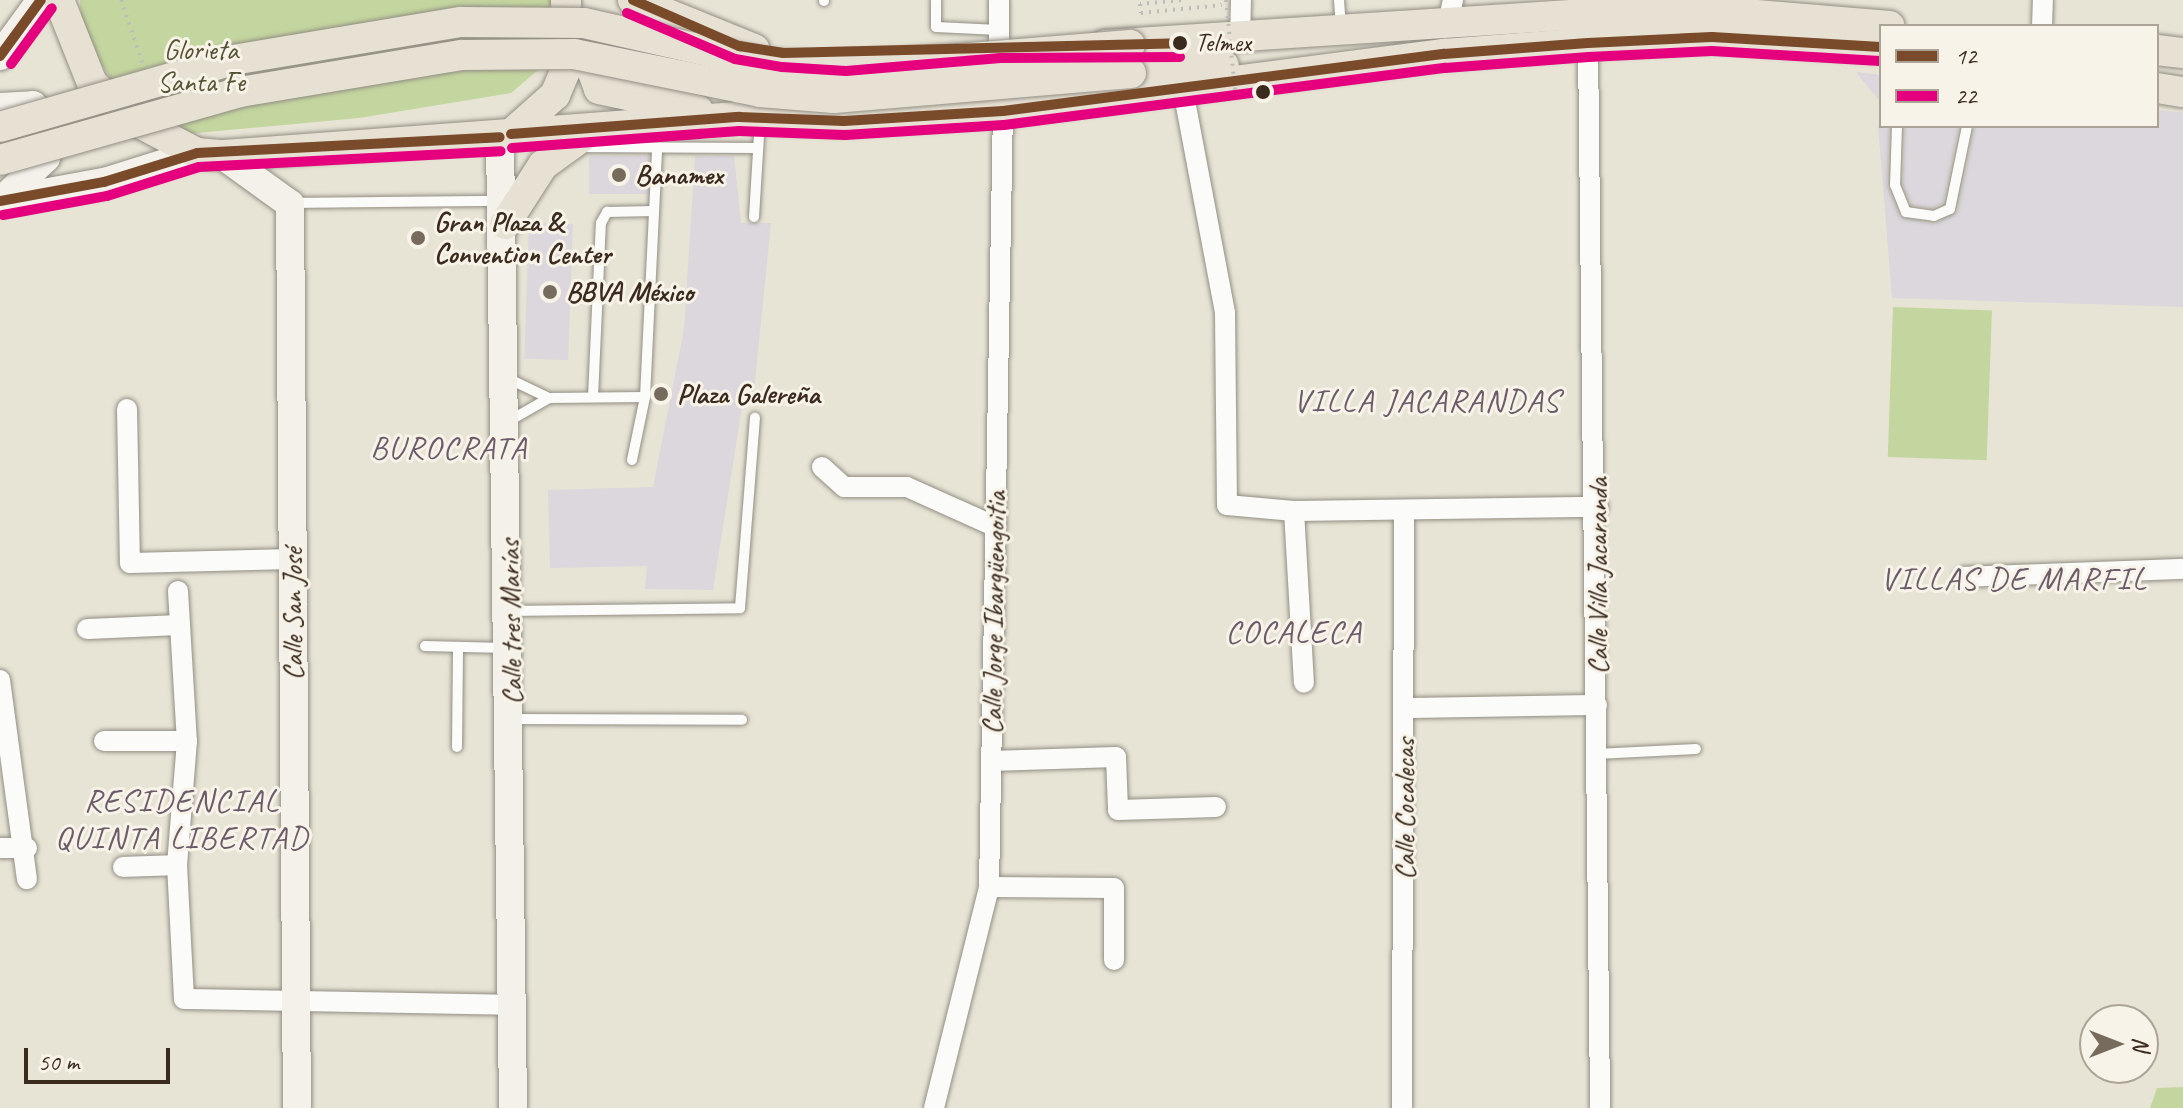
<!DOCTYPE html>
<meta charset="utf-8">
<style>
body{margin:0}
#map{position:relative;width:2183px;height:1108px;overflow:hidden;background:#e7e4d5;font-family:Caveat,sans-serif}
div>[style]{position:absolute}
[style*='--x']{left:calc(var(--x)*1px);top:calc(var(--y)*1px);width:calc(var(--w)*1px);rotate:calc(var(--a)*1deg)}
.green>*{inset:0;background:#c4d69f;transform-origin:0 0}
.building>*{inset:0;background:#dbd7dd;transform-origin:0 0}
.path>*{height:4px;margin-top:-2px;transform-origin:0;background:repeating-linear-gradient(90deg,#bebcb8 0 2px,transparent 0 8px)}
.roads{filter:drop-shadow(0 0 2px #928e84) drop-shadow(0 0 2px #928e84)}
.lane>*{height:10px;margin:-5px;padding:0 5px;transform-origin:5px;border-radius:5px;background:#fbfbf9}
.street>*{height:20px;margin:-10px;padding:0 10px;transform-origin:10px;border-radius:10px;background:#fbfbf9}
.secondary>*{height:28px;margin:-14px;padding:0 14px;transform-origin:14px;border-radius:14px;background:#f3f1ea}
.primary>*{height:30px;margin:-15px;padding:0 15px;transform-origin:15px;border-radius:15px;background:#e7e1d4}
.path-bridge>*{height:4px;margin-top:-2px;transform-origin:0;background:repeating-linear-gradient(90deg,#bebcb8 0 2px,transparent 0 8px)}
.bridges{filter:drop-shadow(0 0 2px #928e84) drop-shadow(0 0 2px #928e84)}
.primary-bridge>*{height:30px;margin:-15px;padding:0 15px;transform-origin:15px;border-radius:15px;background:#e7e1d4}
.bus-1>*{height:10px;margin:-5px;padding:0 5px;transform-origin:5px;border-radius:5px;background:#7a4b2a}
.bus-2>*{height:10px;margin:-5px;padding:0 5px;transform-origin:5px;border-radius:5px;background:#e5007d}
.dots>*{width:22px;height:22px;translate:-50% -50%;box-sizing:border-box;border:4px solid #f7f3e8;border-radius:50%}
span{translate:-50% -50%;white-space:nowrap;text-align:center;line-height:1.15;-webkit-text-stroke:6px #f7f3e8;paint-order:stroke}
.bus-label{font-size:26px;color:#3b2a1e}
.left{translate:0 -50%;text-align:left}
.park-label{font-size:28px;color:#565233}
.poi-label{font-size:28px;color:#3b2a1e;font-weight:700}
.street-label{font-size:28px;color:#3b2a1e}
.quarter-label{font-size:32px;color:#6c5c6a;letter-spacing:2px}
.legend{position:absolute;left:1879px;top:24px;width:280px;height:104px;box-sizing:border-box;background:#f7f3e8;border:2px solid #aca397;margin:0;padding:10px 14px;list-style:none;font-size:24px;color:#3b2a1e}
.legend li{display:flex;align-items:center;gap:16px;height:40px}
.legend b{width:40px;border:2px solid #aca397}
.north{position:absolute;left:2079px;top:1004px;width:80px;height:80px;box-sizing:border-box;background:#f7f3e8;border:2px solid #aca397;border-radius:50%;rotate:90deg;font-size:22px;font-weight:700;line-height:32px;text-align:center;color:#3b2a1e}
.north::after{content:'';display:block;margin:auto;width:28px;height:36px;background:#776b5e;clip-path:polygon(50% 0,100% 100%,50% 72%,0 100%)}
.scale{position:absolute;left:24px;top:1048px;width:146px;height:36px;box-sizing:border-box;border:4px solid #3b2a1e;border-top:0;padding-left:10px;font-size:24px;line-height:28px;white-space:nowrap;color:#3b2a1e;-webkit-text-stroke:6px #f7f3e8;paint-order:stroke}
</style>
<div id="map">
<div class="green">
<div style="clip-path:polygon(80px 0,551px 0,555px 10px,551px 59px,511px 93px,359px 118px,185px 134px,121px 93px,82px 36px)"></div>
<div style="left:1893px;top:307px;width:99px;height:150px;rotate:2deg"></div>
<div style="clip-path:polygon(2183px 1087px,2183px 1108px,2150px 1108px,2157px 1088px)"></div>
</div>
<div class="building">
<div style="clip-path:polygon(1856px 72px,1881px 75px,1881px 103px)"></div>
<div style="clip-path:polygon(2157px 110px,2183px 113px,2183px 307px,1892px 298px,1878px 126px,1889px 126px,1887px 185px,1899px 216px,1934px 224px,1958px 211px,1975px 126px,2157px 126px)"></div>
<div style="clip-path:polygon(1905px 126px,1959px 126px,1943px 203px,1933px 208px,1912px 205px,1903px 184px)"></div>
<div style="left:589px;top:156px;width:60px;height:38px"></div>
<div style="clip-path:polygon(695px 156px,734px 156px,741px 223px,771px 223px,753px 401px,743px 401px,713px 590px,645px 589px,647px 566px,550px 568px,548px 490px,653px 487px,684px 329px)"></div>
<div style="left:573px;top:224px;width:136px;height:44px;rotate:92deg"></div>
</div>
<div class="path">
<div style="--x:121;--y:0;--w:68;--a:71"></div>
<div style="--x:1181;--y:0;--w:41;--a:174.4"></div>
<div style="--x:1140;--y:4;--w:9;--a:84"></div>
<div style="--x:1141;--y:13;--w:81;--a:-5.6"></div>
</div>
<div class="roads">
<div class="lane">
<div style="--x:824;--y:0;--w:1;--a:90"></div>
<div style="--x:936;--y:0;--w:27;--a:90"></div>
<div style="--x:936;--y:27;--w:63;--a:2.7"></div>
<div style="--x:1339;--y:0;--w:26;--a:86"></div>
<div style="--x:1897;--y:126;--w:59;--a:91.9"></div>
<div style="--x:1895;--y:185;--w:29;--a:68"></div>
<div style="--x:1906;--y:212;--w:28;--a:8"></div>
<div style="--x:1934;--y:216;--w:17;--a:-24"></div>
<div style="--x:1950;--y:209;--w:85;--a:-78.4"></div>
<div style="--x:579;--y:147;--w:174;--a:0.3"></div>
<div style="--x:291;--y:203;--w:208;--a:-0.6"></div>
<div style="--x:754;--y:217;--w:98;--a:-86.5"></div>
<div style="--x:507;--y:378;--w:47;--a:25.5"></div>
<div style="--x:549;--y:398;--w:96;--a:-0.6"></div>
<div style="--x:593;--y:397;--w:174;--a:-87.4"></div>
<div style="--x:601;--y:223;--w:13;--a:-61"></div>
<div style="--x:607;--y:212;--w:47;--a:-1.2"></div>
<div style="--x:509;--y:421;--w:46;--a:-29.9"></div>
<div style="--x:632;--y:460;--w:64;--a:-78.3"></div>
<div style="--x:645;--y:397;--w:248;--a:-87.2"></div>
<div style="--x:510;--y:611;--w:230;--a:-0.7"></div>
<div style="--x:740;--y:608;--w:191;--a:-85.5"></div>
<div style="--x:425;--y:646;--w:80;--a:1.4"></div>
<div style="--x:512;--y:719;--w:230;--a:0.2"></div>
<div style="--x:457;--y:747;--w:100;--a:-89.4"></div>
<div style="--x:1596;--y:754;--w:100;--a:-2.9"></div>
</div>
<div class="street">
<div style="--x:999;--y:0;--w:44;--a:90"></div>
<div style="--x:1448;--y:22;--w:23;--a:-77"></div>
<div style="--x:2042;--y:26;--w:26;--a:-88"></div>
<div style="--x:1240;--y:40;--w:40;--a:-88.6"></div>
<div style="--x:1588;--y:43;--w:1065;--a:89.35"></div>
<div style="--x:1183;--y:90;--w:227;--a:79.3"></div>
<div style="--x:1225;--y:313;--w:192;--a:89.4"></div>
<div style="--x:1227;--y:505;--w:67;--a:5.1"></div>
<div style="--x:1294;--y:511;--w:304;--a:-0.8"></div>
<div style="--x:127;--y:409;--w:154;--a:88.9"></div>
<div style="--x:130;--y:563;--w:162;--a:-1.4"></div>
<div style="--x:822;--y:467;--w:30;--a:42"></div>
<div style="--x:844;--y:487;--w:63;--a:0"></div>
<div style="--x:907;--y:487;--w:98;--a:24.2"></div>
<div style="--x:1294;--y:511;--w:172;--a:86.7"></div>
<div style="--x:1964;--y:577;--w:219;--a:-2.1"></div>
<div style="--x:178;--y:591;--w:150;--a:86.6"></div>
<div style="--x:187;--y:741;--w:124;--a:94.6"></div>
<div style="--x:177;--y:865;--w:134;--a:87"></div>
<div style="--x:184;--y:999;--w:328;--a:1"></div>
<div style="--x:87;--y:629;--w:93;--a:-2.5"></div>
<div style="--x:0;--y:680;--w:201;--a:82.3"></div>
<div style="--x:1406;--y:708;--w:191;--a:-0.9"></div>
<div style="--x:104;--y:741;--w:83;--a:0"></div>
<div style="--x:991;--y:761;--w:125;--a:-1.8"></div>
<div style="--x:1116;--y:757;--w:53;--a:87.8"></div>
<div style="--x:1118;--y:810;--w:98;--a:-1.8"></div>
<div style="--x:0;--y:848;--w:27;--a:0"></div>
<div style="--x:123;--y:867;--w:54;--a:-2.1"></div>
<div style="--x:989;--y:887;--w:125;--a:0.5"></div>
<div style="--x:1114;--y:888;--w:72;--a:90"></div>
<div style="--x:934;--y:1108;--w:228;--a:-76"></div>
<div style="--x:989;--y:887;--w:776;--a:-88.97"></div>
<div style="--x:1402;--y:1108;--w:598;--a:-89.81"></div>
</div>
<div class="secondary">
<div style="--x:0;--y:56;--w:69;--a:-53.8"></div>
<div style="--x:0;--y:107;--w:33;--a:-3"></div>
<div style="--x:33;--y:105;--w:37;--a:59"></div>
<div style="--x:52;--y:137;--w:22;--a:106"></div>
<div style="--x:46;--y:158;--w:61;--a:136.3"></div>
<div style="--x:500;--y:137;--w:971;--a:89.23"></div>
<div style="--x:222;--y:155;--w:84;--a:35.8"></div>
<div style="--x:290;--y:204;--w:904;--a:89.56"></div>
<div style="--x:0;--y:201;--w:106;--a:-10.4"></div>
<div style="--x:104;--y:182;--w:97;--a:-17.3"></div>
</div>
<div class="primary">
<div style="--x:59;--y:0;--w:89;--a:68.3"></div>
<div style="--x:92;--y:83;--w:47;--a:44.1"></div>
<div style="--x:126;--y:116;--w:80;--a:27.5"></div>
<div style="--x:197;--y:153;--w:25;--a:5"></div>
<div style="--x:222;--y:155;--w:290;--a:-4.2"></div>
<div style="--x:511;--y:134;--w:59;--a:-41.6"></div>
<div style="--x:555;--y:95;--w:33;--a:-67"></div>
<div style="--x:568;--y:65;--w:65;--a:-91.8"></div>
<div style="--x:633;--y:0;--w:131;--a:22"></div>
<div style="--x:609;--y:39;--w:33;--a:123"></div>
<div style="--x:591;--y:67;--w:23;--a:70"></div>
<div style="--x:599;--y:89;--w:101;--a:12"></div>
<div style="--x:1105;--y:45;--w:486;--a:-3.7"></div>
<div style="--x:1590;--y:14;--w:130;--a:-0.9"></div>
<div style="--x:1720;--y:12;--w:170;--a:4.7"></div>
<div style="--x:2157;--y:50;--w:26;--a:7"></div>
<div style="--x:1131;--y:73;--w:93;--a:-4.9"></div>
<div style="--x:2157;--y:88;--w:26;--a:9"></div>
<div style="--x:511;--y:134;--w:229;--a:-4.3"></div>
<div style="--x:739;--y:117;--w:105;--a:2.2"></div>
<div style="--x:844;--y:121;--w:159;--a:-3.6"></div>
<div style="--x:1003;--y:111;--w:445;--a:-7.4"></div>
<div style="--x:1444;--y:54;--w:144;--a:-4.4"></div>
<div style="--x:1588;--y:43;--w:124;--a:-2.8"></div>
<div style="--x:1712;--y:37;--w:169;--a:3.4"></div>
<div style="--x:505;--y:224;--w:70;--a:-57.2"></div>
<div style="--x:543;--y:165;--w:54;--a:-36"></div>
</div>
</div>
<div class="path-bridge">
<div style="--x:1226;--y:0;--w:100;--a:84.3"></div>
</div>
<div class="bridges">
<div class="primary-bridge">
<div style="--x:0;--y:127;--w:242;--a:-16"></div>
<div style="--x:233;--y:60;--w:231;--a:-9.5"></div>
<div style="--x:461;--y:22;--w:123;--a:0.5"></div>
<div style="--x:584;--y:23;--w:185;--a:12.8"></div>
<div style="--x:764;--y:64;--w:72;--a:4"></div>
<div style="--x:836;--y:69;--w:295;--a:-4.7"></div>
<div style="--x:0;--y:160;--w:249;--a:-15.8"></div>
<div style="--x:240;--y:92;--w:225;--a:-9.5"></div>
<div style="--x:462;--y:55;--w:112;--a:-0.5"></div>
<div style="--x:574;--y:54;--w:190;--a:11.5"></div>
<div style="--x:760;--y:92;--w:74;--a:4.6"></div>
<div style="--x:834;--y:98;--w:298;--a:-4.8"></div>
</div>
</div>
<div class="bus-1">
<div style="--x:633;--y:0;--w:116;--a:23.5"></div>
<div style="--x:739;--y:46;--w:45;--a:9"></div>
<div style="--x:783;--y:53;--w:397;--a:-1.4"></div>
<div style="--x:0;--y:56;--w:69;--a:-53.8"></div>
<div style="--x:511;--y:134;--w:229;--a:-4.3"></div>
<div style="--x:739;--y:117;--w:105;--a:2.2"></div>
<div style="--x:844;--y:121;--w:159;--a:-3.6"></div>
<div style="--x:1003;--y:111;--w:445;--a:-7.4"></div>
<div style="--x:1444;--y:54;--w:144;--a:-4.4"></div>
<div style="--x:1588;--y:43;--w:124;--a:-2.8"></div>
<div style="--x:1712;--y:37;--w:169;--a:3.4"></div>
<div style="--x:0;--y:201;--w:106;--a:-10.4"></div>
<div style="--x:104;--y:182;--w:97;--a:-17.3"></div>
<div style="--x:197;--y:153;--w:303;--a:-3"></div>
</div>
<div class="bus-2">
<div style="--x:627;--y:13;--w:117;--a:23.1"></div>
<div style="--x:735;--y:59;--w:48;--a:9.7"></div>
<div style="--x:782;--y:67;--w:64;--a:3.6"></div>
<div style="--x:846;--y:71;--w:155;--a:-4.8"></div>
<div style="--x:1000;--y:58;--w:180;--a:-0.3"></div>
<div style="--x:11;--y:64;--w:69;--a:-53.8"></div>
<div style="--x:512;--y:148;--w:228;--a:-4.3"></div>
<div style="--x:739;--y:131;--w:106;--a:2.2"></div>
<div style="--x:845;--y:135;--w:159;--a:-3.6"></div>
<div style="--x:1004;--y:125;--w:445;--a:-7.4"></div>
<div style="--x:1445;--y:68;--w:144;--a:-4.4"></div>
<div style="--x:1589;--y:57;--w:123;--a:-2.8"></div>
<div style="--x:1712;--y:51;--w:168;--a:3.4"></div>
<div style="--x:3;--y:215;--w:106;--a:-10.4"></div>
<div style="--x:107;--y:196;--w:96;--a:-17.5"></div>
<div style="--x:199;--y:167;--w:302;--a:-3"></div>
</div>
<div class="dots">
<div style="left:1180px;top:43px;background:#3b2a1e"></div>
<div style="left:1263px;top:92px;background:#3b2a1e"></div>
<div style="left:619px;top:175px;background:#776b5e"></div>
<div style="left:418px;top:238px;background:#776b5e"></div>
<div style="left:550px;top:292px;background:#776b5e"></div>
<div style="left:661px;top:394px;background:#776b5e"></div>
</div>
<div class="bus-label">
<span class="left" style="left:1195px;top:43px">Telmex</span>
</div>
<div class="park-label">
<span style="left:201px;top:66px">Glorieta<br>Santa Fe</span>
</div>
<div class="poi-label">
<span class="left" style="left:635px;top:175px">Banamex</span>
<span class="left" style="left:434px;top:238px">Gran Plaza &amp;<br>Convention Center</span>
<span class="left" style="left:566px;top:292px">BBVA México</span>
<span class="left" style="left:677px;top:394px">Plaza Galereña</span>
</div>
<div class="street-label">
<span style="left:1598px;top:576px;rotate:-90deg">Calle Villa Jacaranda</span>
<span style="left:994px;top:613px;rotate:-89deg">Calle Jorge Ibargüengoitia</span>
<span style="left:293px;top:614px;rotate:-90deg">Calle San José</span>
<span style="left:511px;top:622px;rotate:-91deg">Calle tres Marías</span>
<span style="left:1405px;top:809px;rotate:-90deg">Calle Cocalecas</span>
</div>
<div class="quarter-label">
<span style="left:1427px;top:401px">VILLA JACARANDAS</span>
<span style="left:449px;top:448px">BUROCRATA</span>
<span style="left:2014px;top:579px">VILLAS DE MARFIL</span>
<span style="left:1294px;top:632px">COCALECA</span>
<span style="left:182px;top:820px">RESIDENCIAL<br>QUINTA LIBERTAD</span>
</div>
<ul class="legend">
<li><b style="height:10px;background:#7a4b2a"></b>12</li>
<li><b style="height:10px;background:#e5007d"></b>22</li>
</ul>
<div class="north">N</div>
<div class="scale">50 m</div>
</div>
